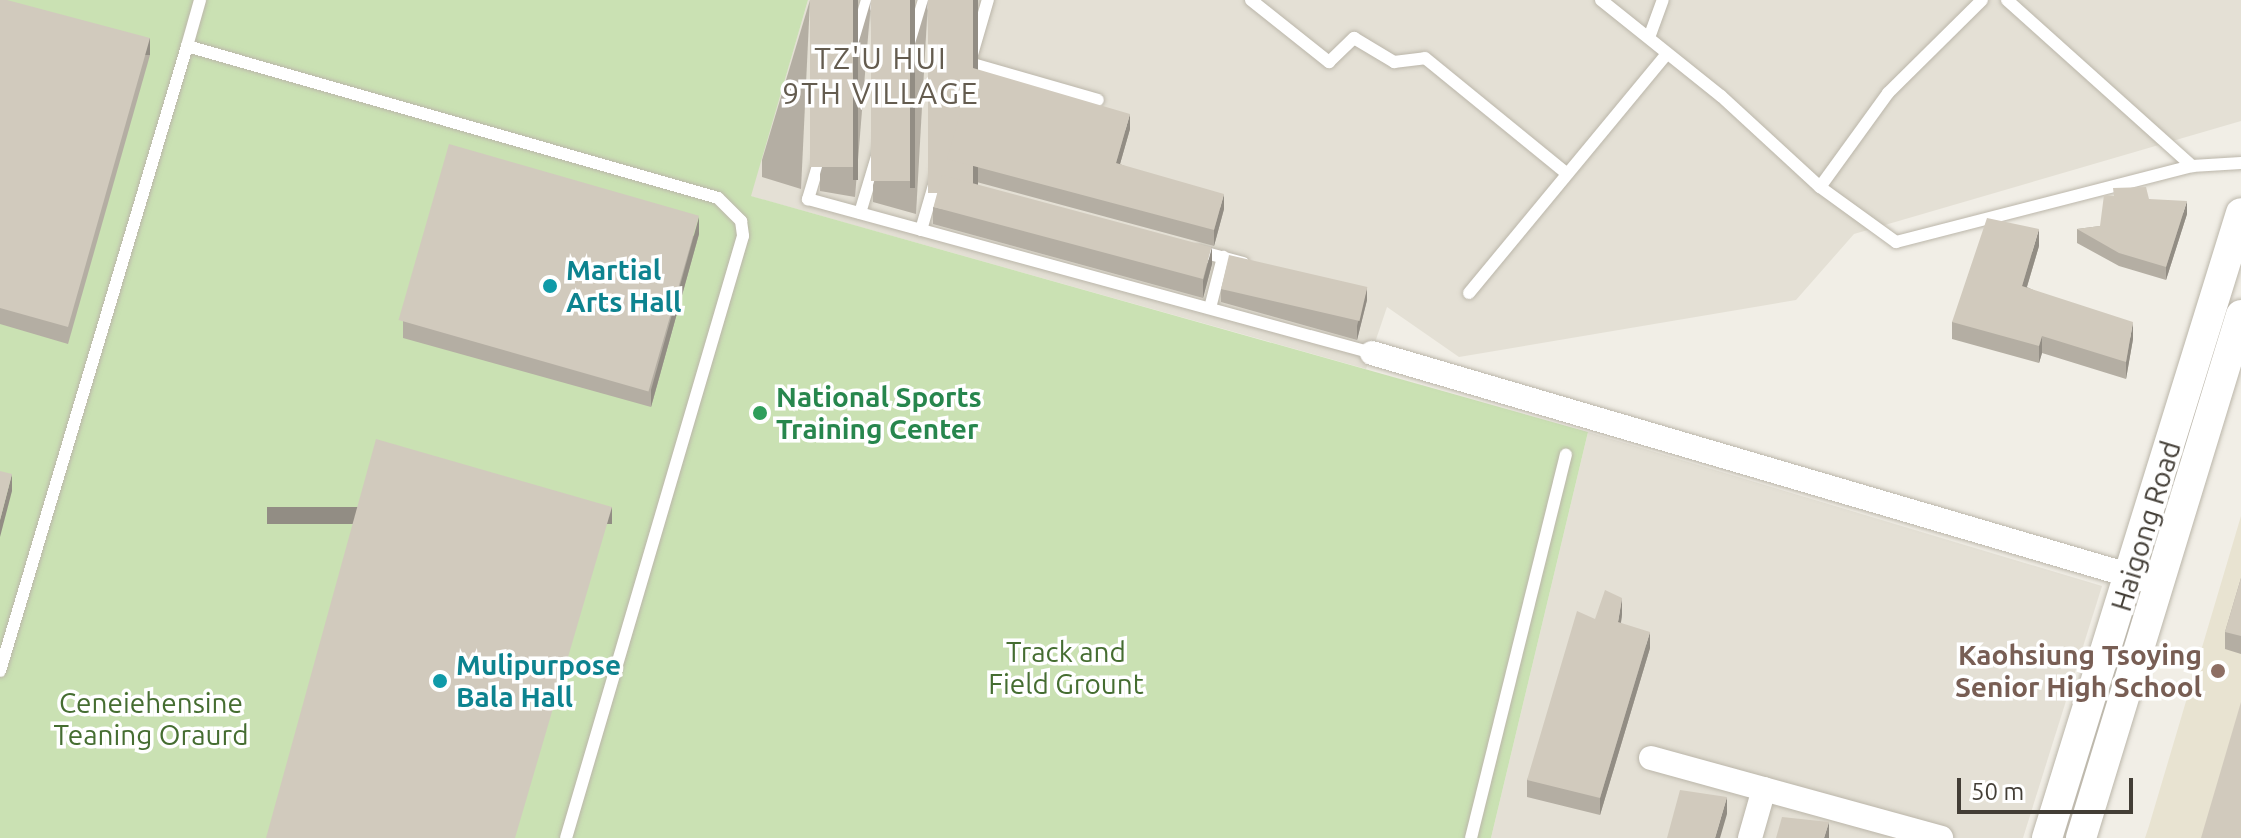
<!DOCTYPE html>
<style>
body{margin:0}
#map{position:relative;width:2241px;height:838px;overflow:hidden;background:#f1eee6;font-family:Ubuntu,sans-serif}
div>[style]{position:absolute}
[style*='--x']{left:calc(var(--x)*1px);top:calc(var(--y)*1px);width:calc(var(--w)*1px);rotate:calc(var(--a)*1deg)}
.residential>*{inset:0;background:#e4e0d5}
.education>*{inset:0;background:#e8e3d1}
.green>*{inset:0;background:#cae1b3}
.roads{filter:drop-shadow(0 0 2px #bbb6aa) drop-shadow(0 0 2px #bbb6aa)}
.service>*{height:12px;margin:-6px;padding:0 6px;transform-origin:6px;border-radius:6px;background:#fff}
.minor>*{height:24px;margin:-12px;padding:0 12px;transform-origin:12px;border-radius:12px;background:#fff}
.tertiary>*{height:30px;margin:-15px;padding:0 15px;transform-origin:15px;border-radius:15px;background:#fff}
.wall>*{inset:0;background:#b4aea3}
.shaded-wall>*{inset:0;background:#928d84;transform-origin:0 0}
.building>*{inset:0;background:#d1cabd;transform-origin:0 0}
.dots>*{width:22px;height:22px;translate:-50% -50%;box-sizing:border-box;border:4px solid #fff;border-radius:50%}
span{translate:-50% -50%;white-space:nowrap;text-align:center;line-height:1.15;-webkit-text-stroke:7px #fff;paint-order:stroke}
.culture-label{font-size:28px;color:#0d838f;font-weight:700}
.left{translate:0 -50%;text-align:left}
.leisure-label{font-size:28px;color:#27864d;font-weight:700}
.street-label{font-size:28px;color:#433e36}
.park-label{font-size:28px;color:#456d31}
.education-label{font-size:28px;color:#785e54;font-weight:700}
.right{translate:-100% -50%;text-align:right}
.neighbourhood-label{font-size:30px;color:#645c4f;letter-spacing:2px}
.scale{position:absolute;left:1957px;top:778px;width:176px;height:36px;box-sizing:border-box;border:4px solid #433e36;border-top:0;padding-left:10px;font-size:24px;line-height:28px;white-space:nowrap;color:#433e36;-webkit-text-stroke:6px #fff;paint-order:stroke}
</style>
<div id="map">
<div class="residential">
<div style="clip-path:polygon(808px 0,2241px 0,2241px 121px,1854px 234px,1796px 300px,1459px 357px,1387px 307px,1366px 369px,750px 196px)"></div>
<div style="clip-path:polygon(1588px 432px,2102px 586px,2023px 838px,1491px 838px)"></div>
</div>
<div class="education">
<div style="clip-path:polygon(2241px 516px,2241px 838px,2145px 838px,2149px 826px)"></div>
</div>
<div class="green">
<div style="clip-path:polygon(0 0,808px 0,751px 196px,1588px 432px,1491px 838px,0 838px)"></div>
</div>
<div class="roads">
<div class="service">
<div style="--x:867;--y:0;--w:208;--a:106.5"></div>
<div style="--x:808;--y:199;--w:585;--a:15.27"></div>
<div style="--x:1251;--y:0;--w:100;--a:38.5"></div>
<div style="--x:1329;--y:62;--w:35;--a:-44"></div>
<div style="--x:1354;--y:38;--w:47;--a:31"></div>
<div style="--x:1394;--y:62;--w:31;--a:-7"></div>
<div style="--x:1425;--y:58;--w:183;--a:39.2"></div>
<div style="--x:1601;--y:0;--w:154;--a:38.7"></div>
<div style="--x:1721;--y:96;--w:134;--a:42.6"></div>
<div style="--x:1820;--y:187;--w:94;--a:35.9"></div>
<div style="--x:1896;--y:242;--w:306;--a:-14.4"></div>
<div style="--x:2192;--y:166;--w:49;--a:-3.5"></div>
<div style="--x:2007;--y:0;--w:249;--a:41.9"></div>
<div style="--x:1650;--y:35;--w:37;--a:-70"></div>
<div style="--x:187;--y:46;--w:48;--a:-74.2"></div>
<div style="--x:969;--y:63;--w:134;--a:16"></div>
<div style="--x:1820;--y:187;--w:116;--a:-54.1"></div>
<div style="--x:1888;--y:93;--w:132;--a:-44.7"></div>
<div style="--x:860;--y:213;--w:222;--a:-73.3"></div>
<div style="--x:921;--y:230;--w:240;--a:-73.8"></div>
<div style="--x:1199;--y:251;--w:46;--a:15.3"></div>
<div style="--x:1469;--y:293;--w:310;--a:-50.4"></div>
<div style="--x:1210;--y:308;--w:53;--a:-75.7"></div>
<div style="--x:0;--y:671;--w:652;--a:-73.34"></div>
<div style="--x:187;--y:46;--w:552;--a:15.97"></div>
<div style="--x:718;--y:198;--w:33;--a:45"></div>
<div style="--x:741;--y:221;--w:15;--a:82"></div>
<div style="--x:743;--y:236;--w:627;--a:106.38"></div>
<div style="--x:1471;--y:838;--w:395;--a:-76.1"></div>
</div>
<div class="minor">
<div style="--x:1372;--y:353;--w:820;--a:16.36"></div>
<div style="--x:1651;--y:758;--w:301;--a:15.4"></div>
<div style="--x:1750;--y:838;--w:51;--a:-74.1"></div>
</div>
<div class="tertiary">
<div style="--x:2047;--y:838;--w:654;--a:-72.76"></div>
<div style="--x:2081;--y:838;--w:547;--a:-72.99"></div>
</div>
</div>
<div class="wall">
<div style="clip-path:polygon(0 0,150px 55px,68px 344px,0 324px)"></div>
<div style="clip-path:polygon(810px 0,801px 189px,762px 177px,762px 160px)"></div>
<div style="clip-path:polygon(871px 0,855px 197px,820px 191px,820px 174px)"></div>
<div style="clip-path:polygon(928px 0,916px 214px,873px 202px,873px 185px)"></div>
<div style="clip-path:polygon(1130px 129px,1120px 164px,1224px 209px,1214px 246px,947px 174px,947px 159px)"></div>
<div style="clip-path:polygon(2149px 199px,2187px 214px,2166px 280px,2119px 266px,2077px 243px,2077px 229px,2100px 226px)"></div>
<div style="clip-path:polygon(933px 207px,1212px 264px,1203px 298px,933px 224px)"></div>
<div style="clip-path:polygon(699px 234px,651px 407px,403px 338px,403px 321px)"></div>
<div style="clip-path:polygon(2039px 246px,2027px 287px,2133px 339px,2126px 379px,2042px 353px,2039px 363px,1952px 339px,1952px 322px)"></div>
<div style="clip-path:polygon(1221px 289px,1367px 300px,1357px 340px,1221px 302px)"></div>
<div style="clip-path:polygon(2241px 578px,2241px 654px,2225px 649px,2225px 632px)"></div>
<div style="clip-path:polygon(1622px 615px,1621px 623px,1650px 648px,1600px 815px,1527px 797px,1527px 780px)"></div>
</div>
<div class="shaded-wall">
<div style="left:853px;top:0;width:5px;height:180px"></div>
<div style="left:910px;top:0;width:5px;height:188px"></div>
<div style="left:973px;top:0;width:5px;height:205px"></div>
<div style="left:150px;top:38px;width:17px;height:300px;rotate:90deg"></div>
<div style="clip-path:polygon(1130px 114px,1130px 129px,1116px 178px,1116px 163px)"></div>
<div style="clip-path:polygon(1224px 194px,1224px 209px,1214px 246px,1214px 230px)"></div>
<div style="clip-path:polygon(2187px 201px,2187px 214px,2166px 280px,2166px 267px)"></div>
<div style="clip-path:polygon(699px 217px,699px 234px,651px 407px,651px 390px)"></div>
<div style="clip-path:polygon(2039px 229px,2039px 246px,2022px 303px,2022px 286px)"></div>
<div style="clip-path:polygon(1212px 247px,1212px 264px,1203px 298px,1203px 281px)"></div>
<div style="clip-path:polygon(1367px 287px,1367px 300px,1357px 340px,1357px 326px)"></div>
<div style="clip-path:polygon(2133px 322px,2133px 339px,2126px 379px,2126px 362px)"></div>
<div style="clip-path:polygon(2042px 336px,2042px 353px,2039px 363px,2039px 346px)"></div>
<div style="clip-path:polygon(12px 474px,12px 491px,0 537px,0 520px)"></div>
<div style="left:612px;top:507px;width:17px;height:345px;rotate:90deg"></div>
<div style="clip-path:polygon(1622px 598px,1622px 615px,1618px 639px,1618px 622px)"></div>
<div style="clip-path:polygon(1650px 632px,1650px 648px,1600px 815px,1600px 798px)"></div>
<div style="clip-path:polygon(1727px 797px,1727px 814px,1720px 838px,1715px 838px)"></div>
<div style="clip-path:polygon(1829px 822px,1829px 838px,1824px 838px)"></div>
</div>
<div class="building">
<div style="clip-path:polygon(0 0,7px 0,150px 38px,68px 327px,0 308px)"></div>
<div style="left:810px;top:0;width:43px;height:167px"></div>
<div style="left:871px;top:0;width:39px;height:181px"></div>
<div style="left:928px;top:0;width:45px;height:193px"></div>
<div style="clip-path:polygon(973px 68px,1130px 114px,1116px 163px,1224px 194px,1214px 230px,947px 159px)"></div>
<div style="left:449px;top:144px;width:260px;height:183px;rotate:16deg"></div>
<div style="left:942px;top:175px;width:279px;height:33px;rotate:15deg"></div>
<div style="clip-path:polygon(2146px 187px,2149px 199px,2187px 201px,2166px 267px,2119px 253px,2077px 229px,2100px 226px,2104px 195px,2114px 196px,2113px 188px)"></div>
<div style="clip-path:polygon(1987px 218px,2039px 229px,2022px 286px,2133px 322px,2126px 362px,2042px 336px,2039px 346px,1952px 322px)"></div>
<div style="left:1229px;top:255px;width:142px;height:35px;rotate:13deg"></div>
<div style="clip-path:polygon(376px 439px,612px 507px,515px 838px,266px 838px)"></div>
<div style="clip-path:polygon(0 471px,12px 474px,0 520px)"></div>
<div style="clip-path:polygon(2241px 578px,2241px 636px,2225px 632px)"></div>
<div style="clip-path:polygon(1605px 590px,1622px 598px,1618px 622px,1650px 632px,1600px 798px,1527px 780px,1577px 611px,1595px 619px)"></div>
<div style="clip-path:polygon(2241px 702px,2241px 838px,2201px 838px)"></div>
<div style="clip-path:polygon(1680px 790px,1727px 797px,1715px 838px,1667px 838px)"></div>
<div style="clip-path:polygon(1782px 817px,1829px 822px,1824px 838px,1776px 838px)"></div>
</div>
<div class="dots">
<div style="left:550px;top:286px;background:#0f9aa8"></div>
<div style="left:760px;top:413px;background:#2e9e5b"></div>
<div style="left:2218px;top:671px;background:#8d6e63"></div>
<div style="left:440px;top:681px;background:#0f9aa8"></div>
</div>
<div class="culture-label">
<span class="left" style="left:566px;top:286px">Martial<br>Arts Hall</span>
<span class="left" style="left:456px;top:681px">Mulipurpose<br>Bala Hall</span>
</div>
<div class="leisure-label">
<span class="left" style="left:776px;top:413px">National Sports<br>Training Center</span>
</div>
<div class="street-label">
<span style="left:2146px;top:526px;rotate:-73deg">Haigong Road</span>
</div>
<div class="park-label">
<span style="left:1066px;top:668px">Track and<br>Field Grount</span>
<span style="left:151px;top:719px">Ceneiehensine<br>Teaning Oraurd</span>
</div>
<div class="education-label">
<span class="right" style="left:2202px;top:671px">Kaohsiung Tsoying<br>Senior High School</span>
</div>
<div class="neighbourhood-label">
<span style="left:881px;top:75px">TZ'U HUI<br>9TH VILLAGE</span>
</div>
<div class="scale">50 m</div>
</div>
